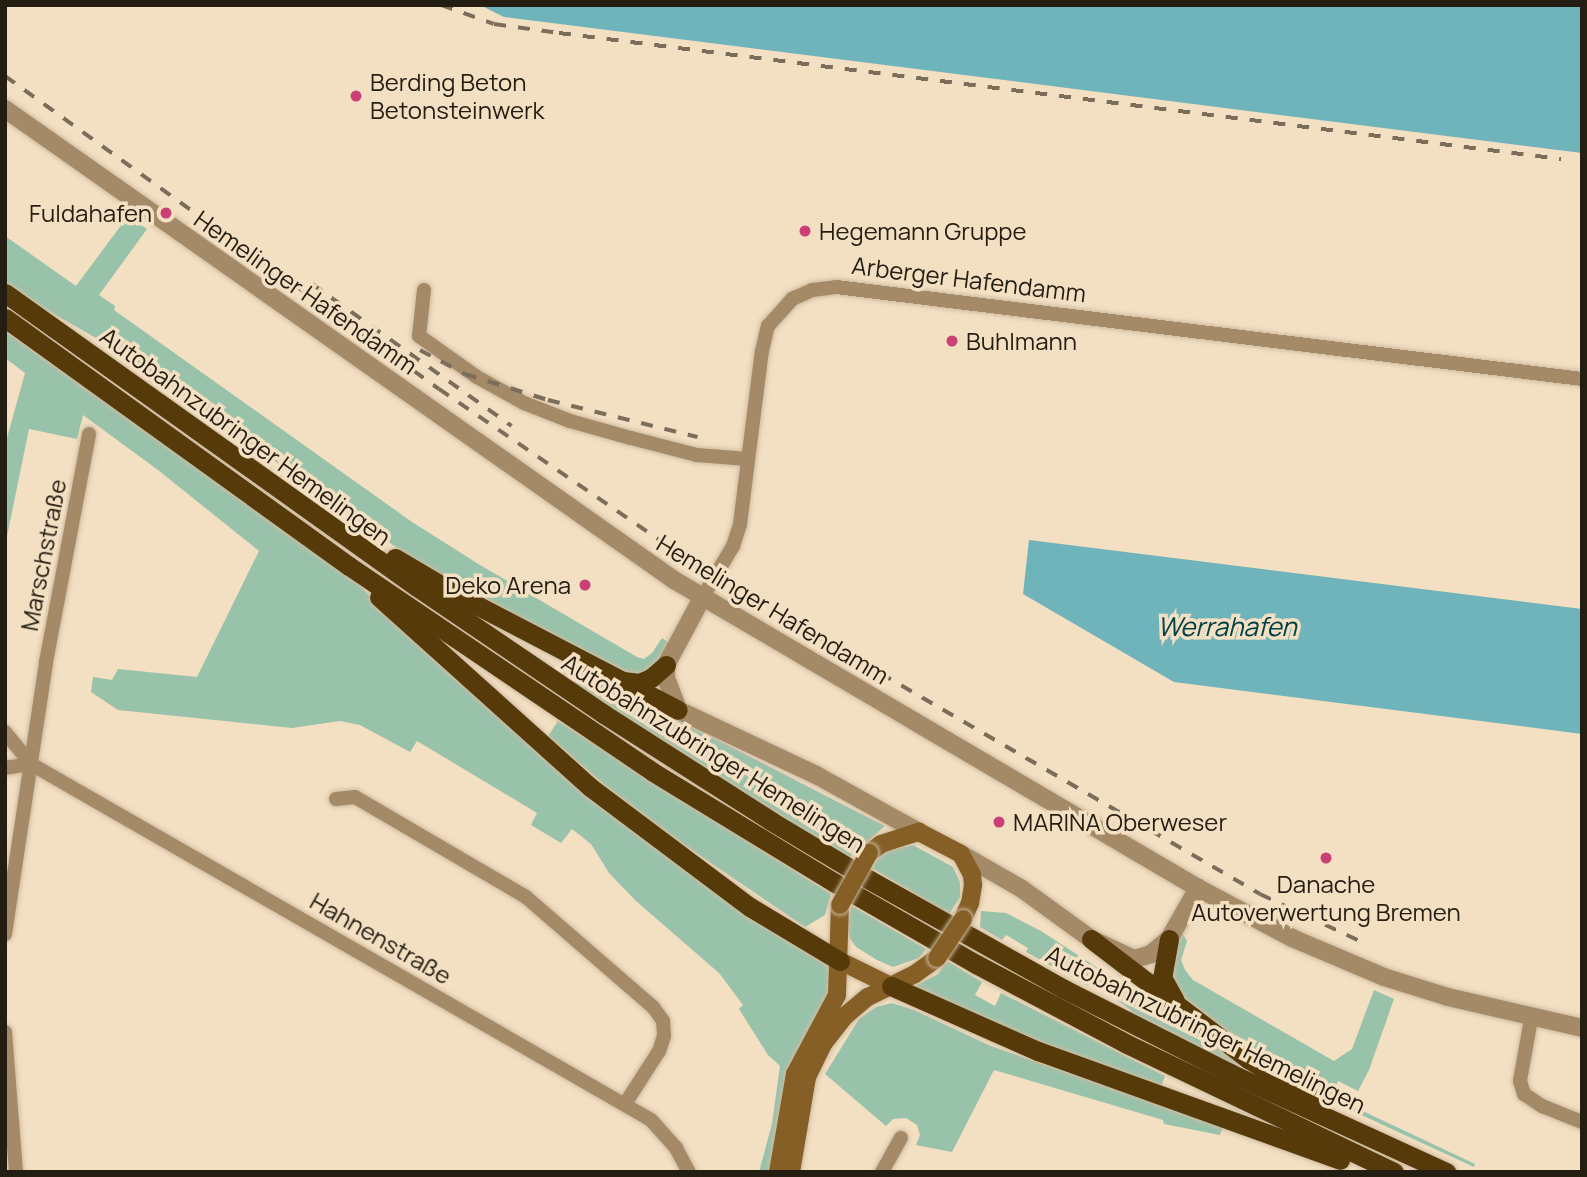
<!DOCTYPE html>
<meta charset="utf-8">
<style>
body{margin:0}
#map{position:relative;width:1587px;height:1177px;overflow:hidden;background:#f3dfc2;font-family:Manrope,sans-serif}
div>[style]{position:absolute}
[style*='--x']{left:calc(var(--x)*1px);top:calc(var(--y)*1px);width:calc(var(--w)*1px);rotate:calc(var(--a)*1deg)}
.green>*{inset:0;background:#99c2ab}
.water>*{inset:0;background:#6fb3bb}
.roads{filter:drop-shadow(0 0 2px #cebca2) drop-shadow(0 0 2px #cebca2)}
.minor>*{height:14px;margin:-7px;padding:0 7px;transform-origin:7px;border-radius:7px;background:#a48a67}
.tertiary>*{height:18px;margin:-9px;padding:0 9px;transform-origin:9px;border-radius:9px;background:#a48a67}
.secondary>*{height:18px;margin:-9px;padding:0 9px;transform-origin:9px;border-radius:9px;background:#855f25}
.trunk>*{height:19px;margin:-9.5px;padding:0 9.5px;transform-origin:9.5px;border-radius:9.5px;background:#563a0a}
.rail>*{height:3.5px;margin-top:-1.75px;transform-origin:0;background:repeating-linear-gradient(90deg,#7a6e5b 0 12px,transparent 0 24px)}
.bridges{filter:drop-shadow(0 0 2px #cebca2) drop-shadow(0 0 2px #cebca2)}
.secondary-bridge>*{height:18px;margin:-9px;padding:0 9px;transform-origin:9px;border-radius:9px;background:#855f25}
.dots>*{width:19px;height:19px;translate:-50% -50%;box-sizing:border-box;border:4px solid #f3dfc2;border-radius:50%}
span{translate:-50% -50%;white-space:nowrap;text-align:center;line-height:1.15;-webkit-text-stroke:7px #f3dfc2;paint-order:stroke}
.poi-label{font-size:24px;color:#241d12}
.left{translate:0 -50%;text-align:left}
.right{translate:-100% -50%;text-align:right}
.street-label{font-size:24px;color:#241d12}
.water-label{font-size:26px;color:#004148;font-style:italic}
.frame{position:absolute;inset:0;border:7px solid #241d12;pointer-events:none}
</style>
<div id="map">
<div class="green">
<div style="clip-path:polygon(128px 216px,147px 229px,99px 295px,115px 306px,114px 310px,412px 522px,480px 565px,637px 657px,644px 659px,652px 653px,662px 638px,669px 643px,657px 666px,645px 674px,632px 675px,614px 668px,414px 560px,124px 354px,45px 309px,5px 281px,5px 236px,76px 286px)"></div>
<div style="clip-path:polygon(5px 331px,353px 579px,435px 661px,536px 750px,831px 966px,832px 991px,772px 1172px,759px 1172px,772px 1124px,780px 1066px,768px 1055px,739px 1009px,743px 1005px,719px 973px,636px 901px,609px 873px,591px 844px,572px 829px,561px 843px,531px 825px,537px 813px,417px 741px,410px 752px,360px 725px,340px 721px,292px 728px,118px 710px,91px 692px,93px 677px,112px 680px,118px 669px,197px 677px,259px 551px,158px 470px,83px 415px,77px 439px,29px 429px,5px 546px,5px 445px,25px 373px,5px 358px)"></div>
<div style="clip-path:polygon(583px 670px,834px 800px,885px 826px,849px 858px,698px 767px,572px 684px)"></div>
<div style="clip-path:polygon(558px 721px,831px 894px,825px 915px,805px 927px,680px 842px,607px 787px,548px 736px)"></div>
<div style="clip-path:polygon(913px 845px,953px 867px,960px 882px,960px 897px,949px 914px,872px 868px,882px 852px)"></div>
<div style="clip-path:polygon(852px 906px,926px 949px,919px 958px,893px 967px,877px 960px,856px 947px,849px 937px,846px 920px)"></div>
<div style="clip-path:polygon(981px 911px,1006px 913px,1041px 931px,1158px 1007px,1163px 1001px,1298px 1096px,1123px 1011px,1132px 1011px,1103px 990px,1086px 985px,1026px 952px,1028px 948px,1006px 935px,1002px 940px,980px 927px)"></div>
<div style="clip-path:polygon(1182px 932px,1187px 941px,1181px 960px,1185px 970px,1193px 980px,1334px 1061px,1352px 1049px,1374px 990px,1394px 999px,1369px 1070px,1358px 1091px,1338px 1081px,1333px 1094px,1350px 1105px,1475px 1164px,1474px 1167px,1331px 1101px,1234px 1036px,1179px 994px,1170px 983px,1174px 946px)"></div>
<div style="clip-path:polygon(947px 961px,982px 982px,975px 995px,995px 1006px,1001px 993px,1165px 1076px,1160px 1089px,1033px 1042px,911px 988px,938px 974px)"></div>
<div style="clip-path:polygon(892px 1003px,914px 1010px,991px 1046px,1223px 1127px,1220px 1135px,1164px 1124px,1163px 1120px,994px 1070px,952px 1152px,916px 1145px,920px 1135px,917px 1125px,906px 1118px,893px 1119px,886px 1126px,825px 1074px,859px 1019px,876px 1007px)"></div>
</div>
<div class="water">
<div style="clip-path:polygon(480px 5px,1582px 5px,1582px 153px,504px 17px)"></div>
<div style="clip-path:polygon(1029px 540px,1582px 609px,1582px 734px,1174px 682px,1023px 594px)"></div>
</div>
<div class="roads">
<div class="minor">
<div style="--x:424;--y:290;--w:46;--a:96.2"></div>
<div style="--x:419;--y:336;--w:71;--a:35.3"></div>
<div style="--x:477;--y:377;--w:54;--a:29"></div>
<div style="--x:524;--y:403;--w:49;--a:21.4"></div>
<div style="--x:570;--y:421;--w:63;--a:15.6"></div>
<div style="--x:631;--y:438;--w:68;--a:14.4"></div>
<div style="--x:697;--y:455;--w:51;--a:4.5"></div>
<div style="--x:702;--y:598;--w:61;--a:-59.2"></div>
<div style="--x:733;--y:546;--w:23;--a:-72"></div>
<div style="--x:740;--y:524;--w:174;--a:-82.8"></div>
<div style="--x:762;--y:351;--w:26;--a:-77"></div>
<div style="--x:768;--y:326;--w:36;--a:-48"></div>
<div style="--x:792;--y:299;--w:22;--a:-24"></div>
<div style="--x:812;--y:290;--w:24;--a:-7"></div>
<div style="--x:836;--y:287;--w:752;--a:7.03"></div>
<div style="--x:5;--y:732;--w:41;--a:50.9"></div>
<div style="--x:31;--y:764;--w:715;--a:29.86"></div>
<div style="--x:651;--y:1120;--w:38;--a:48"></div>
<div style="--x:676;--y:1148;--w:27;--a:62"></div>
<div style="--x:5;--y:768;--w:26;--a:-9"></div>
<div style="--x:336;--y:799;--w:19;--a:-6"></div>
<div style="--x:355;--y:797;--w:198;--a:30.3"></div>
<div style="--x:526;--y:897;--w:168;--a:40.9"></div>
<div style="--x:653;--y:1007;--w:17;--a:54"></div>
<div style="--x:663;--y:1021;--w:15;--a:86"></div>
<div style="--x:664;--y:1036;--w:16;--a:108"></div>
<div style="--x:659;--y:1051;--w:63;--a:122.7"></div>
<div style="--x:5;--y:934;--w:275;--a:-81.4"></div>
<div style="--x:46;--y:662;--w:232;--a:-79.3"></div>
<div style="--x:1531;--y:1019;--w:63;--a:100.1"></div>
<div style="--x:1520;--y:1081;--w:14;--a:73"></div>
<div style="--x:1524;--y:1094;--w:22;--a:34"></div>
<div style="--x:1542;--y:1106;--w:43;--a:21.8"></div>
<div style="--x:5;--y:1032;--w:140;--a:85.5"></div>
<div style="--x:882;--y:1172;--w:39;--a:-61"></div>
</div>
<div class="tertiary">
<div style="--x:5;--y:109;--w:818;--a:35.15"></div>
<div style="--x:674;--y:580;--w:608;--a:30.45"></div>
<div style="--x:1198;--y:888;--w:106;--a:28"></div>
<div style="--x:1292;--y:938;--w:100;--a:23"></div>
<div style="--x:1384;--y:977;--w:67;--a:17.4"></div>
<div style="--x:1448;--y:997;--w:138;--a:13"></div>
<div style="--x:702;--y:598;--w:76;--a:118.2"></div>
<div style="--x:666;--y:665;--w:13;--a:90"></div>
<div style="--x:666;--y:678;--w:34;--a:69"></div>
<div style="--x:678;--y:710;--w:155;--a:25.2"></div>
<div style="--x:818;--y:776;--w:115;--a:29"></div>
<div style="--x:961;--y:854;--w:70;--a:29.8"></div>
<div style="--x:1022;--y:889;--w:85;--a:35.9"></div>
<div style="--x:1091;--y:939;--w:47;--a:24.9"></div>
<div style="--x:1134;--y:959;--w:18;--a:-16"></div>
<div style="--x:1151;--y:954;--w:23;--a:-40"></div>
<div style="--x:1169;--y:939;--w:59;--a:-60.4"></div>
</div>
<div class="secondary">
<div style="--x:869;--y:853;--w:15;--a:-37"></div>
<div style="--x:881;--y:844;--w:40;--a:-18"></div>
<div style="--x:919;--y:832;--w:47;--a:27.6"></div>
<div style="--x:961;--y:854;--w:24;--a:62"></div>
<div style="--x:972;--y:875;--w:10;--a:84"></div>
<div style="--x:973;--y:885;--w:18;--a:99"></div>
<div style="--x:970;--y:903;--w:17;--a:114"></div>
<div style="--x:840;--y:961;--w:57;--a:26.1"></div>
<div style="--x:778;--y:1172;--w:99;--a:-80.2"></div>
<div style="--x:795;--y:1074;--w:89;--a:-62"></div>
<div style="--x:837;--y:995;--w:90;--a:-88.1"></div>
<div style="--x:791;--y:1172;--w:96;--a:-80.4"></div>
<div style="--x:807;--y:1077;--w:37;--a:-64"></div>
<div style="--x:823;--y:1044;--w:36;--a:-52"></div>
<div style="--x:845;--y:1016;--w:30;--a:-40"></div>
<div style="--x:868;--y:997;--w:52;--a:-26.1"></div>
<div style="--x:915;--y:974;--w:27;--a:-36"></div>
</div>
<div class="trunk">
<div style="--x:5;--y:293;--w:506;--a:35.51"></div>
<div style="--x:417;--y:587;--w:226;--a:34.2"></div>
<div style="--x:604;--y:714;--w:198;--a:32.6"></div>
<div style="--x:771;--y:821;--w:113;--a:30.9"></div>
<div style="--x:868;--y:879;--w:225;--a:29.3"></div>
<div style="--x:1064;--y:989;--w:186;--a:26.8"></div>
<div style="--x:1230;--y:1073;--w:238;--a:24.6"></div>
<div style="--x:5;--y:318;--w:424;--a:35.8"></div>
<div style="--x:349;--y:566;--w:367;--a:34.1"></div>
<div style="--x:653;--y:772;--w:213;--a:31.4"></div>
<div style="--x:835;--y:883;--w:163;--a:29.9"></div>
<div style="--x:976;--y:964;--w:171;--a:27.9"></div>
<div style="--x:1127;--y:1044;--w:296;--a:25.6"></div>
<div style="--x:395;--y:558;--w:79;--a:30.5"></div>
<div style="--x:463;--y:598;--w:242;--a:27.5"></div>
<div style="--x:379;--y:597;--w:284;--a:42"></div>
<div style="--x:590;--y:787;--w:200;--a:36.9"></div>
<div style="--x:750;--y:907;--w:105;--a:31"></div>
<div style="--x:623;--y:681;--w:16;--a:7"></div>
<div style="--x:639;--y:683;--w:13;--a:-23"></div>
<div style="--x:651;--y:678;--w:20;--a:-41"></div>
<div style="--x:1091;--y:939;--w:198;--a:37.4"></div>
<div style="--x:1248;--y:1059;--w:75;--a:31.4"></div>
<div style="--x:1169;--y:939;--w:39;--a:100"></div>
<div style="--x:1162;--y:977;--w:26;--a:61"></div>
<div style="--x:891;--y:986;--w:161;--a:23.9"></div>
<div style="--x:1038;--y:1051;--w:321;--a:19.8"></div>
</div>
</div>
<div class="rail">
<div style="--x:441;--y:5;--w:56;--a:19.7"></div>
<div style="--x:494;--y:24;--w:66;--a:7.9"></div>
<div style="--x:559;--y:33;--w:1010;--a:7.17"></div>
<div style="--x:5;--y:76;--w:535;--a:35.8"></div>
<div style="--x:439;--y:389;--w:280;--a:34.4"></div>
<div style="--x:670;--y:547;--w:126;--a:31.7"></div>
<div style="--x:777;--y:613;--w:559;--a:30.19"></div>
<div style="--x:1260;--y:894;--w:115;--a:25.2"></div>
<div style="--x:312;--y:284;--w:245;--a:35.4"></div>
<div style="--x:420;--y:350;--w:51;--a:28.1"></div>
<div style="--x:465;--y:374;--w:87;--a:17.4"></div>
<div style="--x:548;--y:400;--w:154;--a:13.9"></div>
</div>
<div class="bridges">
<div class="secondary-bridge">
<div style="--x:840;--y:905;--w:60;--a:-60.9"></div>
<div style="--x:937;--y:958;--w:47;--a:-56.3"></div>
</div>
</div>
<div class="dots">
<div style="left:356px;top:96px;background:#ca3f74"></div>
<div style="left:166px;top:213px;background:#ca3f74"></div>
<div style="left:805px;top:231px;background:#ca3f74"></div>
<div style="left:952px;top:341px;background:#ca3f74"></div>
<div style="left:585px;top:585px;background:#ca3f74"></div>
<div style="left:999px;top:822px;background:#ca3f74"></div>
<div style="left:1326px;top:858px;background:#ca3f74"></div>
</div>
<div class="poi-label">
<span class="left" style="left:370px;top:96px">Berding Beton<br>Betonsteinwerk</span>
<span class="right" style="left:152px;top:213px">Fuldahafen</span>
<span class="left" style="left:819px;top:231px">Hegemann Gruppe</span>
<span class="left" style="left:966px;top:341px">Buhlmann</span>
<span class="right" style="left:571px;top:585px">Deko Arena</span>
<span class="left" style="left:1013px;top:822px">MARINA Oberweser</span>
<span style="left:1326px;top:898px">Danache<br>Autoverwertung Bremen</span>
</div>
<div class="street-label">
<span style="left:969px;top:279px;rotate:7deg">Arberger Hafendamm</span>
<span style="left:306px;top:292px;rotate:35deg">Hemelinger Hafendamm</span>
<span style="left:246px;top:436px;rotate:36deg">Autobahnzubringer Hemelingen</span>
<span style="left:43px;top:555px;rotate:-79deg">Marschstraße</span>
<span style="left:773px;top:609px;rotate:31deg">Hemelinger Hafendamm</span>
<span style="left:714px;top:753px;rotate:32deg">Autobahnzubringer Hemelingen</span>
<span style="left:381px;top:938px;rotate:30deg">Hahnenstraße</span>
<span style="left:1206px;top:1029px;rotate:26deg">Autobahnzubringer Hemelingen</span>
</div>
<div class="water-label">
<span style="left:1227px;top:627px">Werrahafen</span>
</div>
<div class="frame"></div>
</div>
